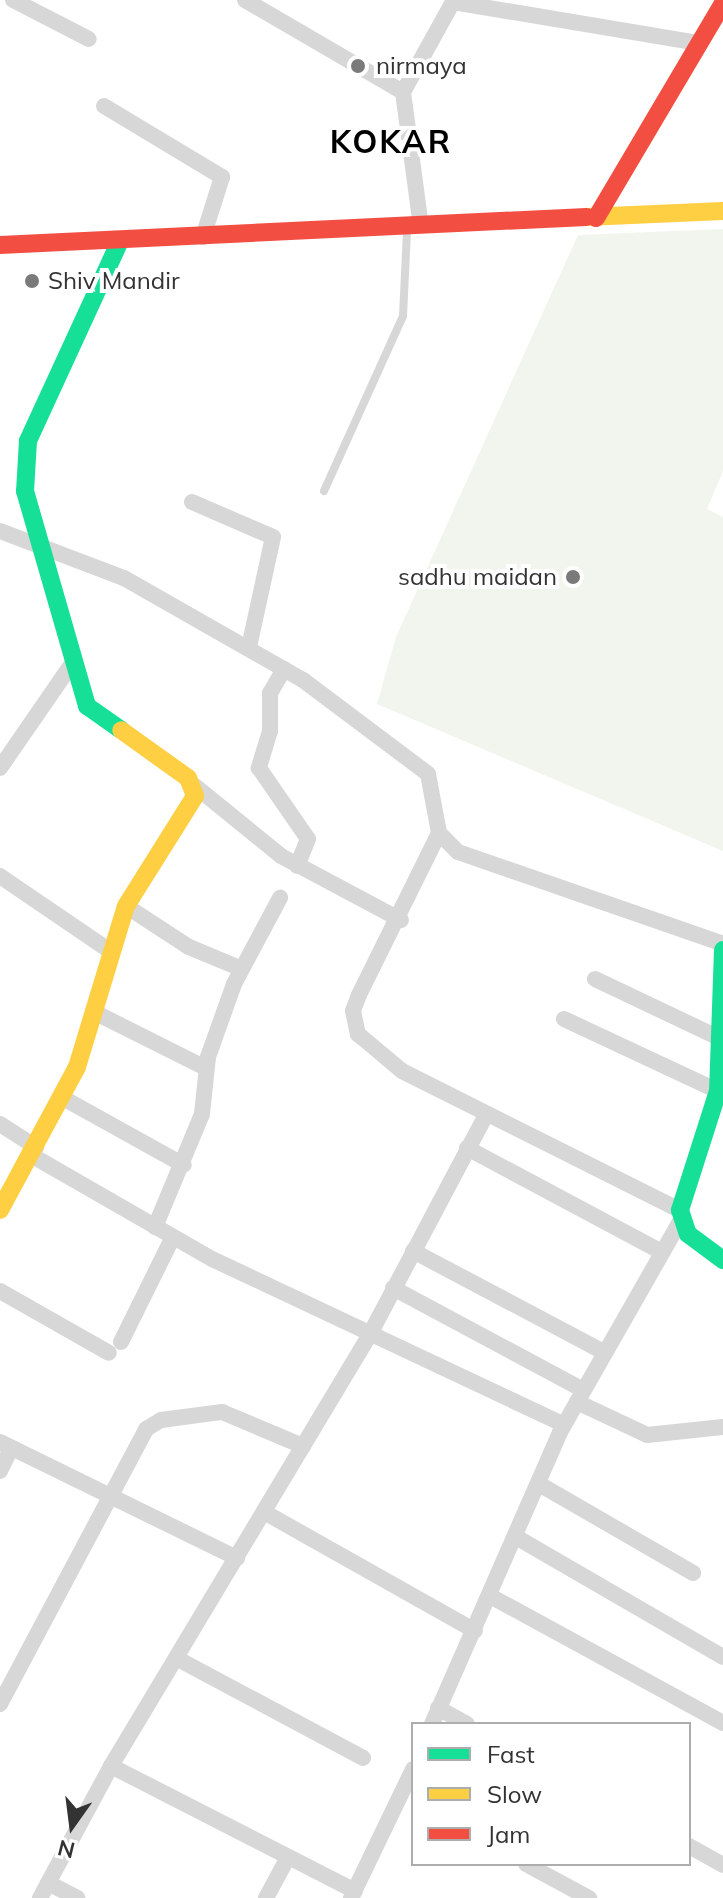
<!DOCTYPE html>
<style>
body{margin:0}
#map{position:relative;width:723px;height:1898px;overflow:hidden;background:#fff;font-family:Mulish,sans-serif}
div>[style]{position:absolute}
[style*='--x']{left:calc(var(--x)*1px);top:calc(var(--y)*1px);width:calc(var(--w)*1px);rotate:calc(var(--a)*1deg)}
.green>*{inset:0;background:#f1f5ed}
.lane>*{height:8px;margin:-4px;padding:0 4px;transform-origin:4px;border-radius:4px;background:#d7d7d7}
.street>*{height:16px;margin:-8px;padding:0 8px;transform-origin:8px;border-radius:8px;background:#d7d7d7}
.fast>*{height:18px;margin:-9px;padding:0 9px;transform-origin:9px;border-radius:9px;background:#16e098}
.slow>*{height:18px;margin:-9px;padding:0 9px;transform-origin:9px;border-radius:9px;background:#ffcf43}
.jam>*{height:18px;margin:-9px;padding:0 9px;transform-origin:9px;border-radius:9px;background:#f24e42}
.dots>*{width:22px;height:22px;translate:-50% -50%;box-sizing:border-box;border:4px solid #fff;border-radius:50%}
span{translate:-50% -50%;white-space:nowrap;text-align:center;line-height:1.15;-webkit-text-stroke:8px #fff;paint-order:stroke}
.poi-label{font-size:24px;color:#333}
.left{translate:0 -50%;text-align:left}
.right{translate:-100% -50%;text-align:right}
.district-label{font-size:32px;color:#000;font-weight:700;letter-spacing:2px}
.legend{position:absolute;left:411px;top:1722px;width:280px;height:144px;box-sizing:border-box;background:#fff;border:2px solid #adadad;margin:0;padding:10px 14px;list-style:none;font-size:24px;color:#333}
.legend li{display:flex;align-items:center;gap:16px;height:40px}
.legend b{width:40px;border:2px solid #adadad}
.north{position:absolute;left:32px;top:1786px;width:80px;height:80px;-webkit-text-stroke:6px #fff;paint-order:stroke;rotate:194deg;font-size:22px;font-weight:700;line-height:32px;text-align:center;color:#333}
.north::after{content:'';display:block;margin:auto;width:28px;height:36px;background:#333;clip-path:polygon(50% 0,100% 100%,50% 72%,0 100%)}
</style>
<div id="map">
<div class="green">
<div style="clip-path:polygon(723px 229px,723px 471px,707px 509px,723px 517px,723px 851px,377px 704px,396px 637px,578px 235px)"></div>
</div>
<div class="lane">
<div style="--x:324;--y:491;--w:192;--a:-65.7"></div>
<div style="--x:403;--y:316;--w:86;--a:-87.3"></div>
</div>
<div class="street">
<div style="--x:13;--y:0;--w:85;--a:27.2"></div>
<div style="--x:245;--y:0;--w:183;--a:30.2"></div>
<div style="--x:403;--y:92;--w:129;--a:82.4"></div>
<div style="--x:453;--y:2;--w:248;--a:9.5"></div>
<div style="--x:403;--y:92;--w:105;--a:-61"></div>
<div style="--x:104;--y:106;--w:138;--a:31"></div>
<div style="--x:222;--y:177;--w:63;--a:107.6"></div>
<div style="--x:192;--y:502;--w:88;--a:23.4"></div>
<div style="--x:273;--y:537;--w:113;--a:102.3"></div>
<div style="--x:0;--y:531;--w:133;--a:20.8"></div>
<div style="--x:124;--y:578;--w:206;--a:29.7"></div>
<div style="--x:303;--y:680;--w:156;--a:36.9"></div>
<div style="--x:428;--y:774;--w:60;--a:79.4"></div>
<div style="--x:439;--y:833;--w:27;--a:45"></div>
<div style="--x:458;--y:852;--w:281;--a:19.1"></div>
<div style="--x:284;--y:669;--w:28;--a:120"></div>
<div style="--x:270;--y:693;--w:38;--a:90"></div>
<div style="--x:270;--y:731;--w:39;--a:107"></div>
<div style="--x:259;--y:768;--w:86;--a:55.4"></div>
<div style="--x:308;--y:839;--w:29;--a:112"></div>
<div style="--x:0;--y:768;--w:125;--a:-55.4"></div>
<div style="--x:195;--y:786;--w:111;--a:39.1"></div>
<div style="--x:281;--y:856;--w:136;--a:28.1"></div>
<div style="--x:439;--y:833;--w:181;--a:116.3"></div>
<div style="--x:359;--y:995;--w:17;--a:111"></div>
<div style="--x:353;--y:1011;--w:24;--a:78"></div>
<div style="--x:358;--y:1034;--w:57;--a:40.1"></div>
<div style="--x:402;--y:1071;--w:311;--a:26.6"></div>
<div style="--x:0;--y:876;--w:133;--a:34.3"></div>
<div style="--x:126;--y:906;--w:75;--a:33.1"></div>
<div style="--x:189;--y:947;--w:57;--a:22.5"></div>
<div style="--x:595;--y:979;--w:137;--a:25.4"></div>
<div style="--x:96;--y:1013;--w:123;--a:26.6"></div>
<div style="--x:564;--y:1019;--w:170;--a:25.1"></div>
<div style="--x:63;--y:1098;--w:138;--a:29"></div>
<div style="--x:0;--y:1124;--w:43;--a:32.6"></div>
<div style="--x:467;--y:1148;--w:221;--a:28.1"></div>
<div style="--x:31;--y:1155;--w:209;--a:29.9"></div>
<div style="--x:212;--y:1259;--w:389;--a:25.2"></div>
<div style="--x:155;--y:1227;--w:122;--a:-67.4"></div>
<div style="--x:202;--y:1114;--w:57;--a:-84"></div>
<div style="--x:208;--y:1057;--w:77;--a:-70.4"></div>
<div style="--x:234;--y:984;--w:98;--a:-61.9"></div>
<div style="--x:413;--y:1251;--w:216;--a:27.9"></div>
<div style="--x:393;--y:1288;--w:216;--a:28.2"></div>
<div style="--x:0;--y:1291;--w:125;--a:29.6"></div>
<div style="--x:121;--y:1342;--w:117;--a:-63.7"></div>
<div style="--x:577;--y:1402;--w:77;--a:25.2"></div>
<div style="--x:647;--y:1435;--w:76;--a:-6"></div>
<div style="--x:0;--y:1442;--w:264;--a:26.1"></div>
<div style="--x:0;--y:1471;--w:25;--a:-64"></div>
<div style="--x:539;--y:1484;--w:178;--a:30"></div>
<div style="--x:264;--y:1512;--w:242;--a:29.4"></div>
<div style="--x:516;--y:1537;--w:239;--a:30.1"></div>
<div style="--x:492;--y:1597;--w:263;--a:28.6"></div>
<div style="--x:176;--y:1658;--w:212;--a:28.1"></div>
<div style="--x:0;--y:1704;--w:311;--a:-62"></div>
<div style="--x:146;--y:1429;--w:17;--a:-31"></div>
<div style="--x:161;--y:1420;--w:62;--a:-7.5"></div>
<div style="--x:222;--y:1412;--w:88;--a:22.8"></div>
<div style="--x:438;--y:1708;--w:33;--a:29"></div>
<div style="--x:432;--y:1724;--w:319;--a:-66.3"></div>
<div style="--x:560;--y:1432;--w:242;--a:-60.3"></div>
<div style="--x:111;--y:1766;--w:274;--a:27.1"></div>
<div style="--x:689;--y:1846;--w:39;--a:29"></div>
<div style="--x:526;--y:1864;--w:72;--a:28.4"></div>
<div style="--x:48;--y:1883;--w:33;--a:27"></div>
<div style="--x:40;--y:1898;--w:150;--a:-61.7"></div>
<div style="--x:111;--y:1766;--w:501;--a:-59.04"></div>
<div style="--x:369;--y:1336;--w:250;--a:-62.1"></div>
<div style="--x:266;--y:1898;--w:42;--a:-61.6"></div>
<div style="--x:351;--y:1898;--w:143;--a:-64.3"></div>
</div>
<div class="fast">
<div style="--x:119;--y:243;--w:218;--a:114.7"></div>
<div style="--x:28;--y:441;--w:50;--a:93.4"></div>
<div style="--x:25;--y:491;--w:224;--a:73.9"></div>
<div style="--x:87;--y:706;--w:42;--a:35.2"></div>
<div style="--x:723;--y:950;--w:141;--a:92"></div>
<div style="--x:718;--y:1091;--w:125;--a:107.7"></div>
<div style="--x:680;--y:1210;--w:25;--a:72"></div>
<div style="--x:688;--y:1234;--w:44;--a:36.6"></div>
</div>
<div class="slow">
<div style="--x:586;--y:217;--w:137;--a:-2.5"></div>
<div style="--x:0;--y:1210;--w:162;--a:-61.7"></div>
<div style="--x:77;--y:1067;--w:168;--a:-73.1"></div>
<div style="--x:126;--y:906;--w:130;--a:-57.9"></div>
<div style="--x:195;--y:796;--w:19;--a:-111"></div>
<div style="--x:188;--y:778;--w:82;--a:-144.4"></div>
</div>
<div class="jam">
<div style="--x:596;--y:218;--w:250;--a:-59.4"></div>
<div style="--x:0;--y:245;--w:587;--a:-2.74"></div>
</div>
<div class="dots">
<div style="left:358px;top:66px;background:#7a7a7a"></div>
<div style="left:32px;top:281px;background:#7a7a7a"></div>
<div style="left:573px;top:577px;background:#7a7a7a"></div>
</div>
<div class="poi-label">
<span class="left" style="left:376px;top:66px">nirmaya</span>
<span class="left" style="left:48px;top:281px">Shiv Mandir</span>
<span class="right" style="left:557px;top:577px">sadhu maidan</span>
</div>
<div class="district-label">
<span style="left:391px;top:141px">KOKAR</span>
</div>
<ul class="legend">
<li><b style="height:10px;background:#16e098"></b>Fast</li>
<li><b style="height:10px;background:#ffcf43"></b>Slow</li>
<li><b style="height:10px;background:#f24e42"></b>Jam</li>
</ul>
<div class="north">N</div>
</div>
